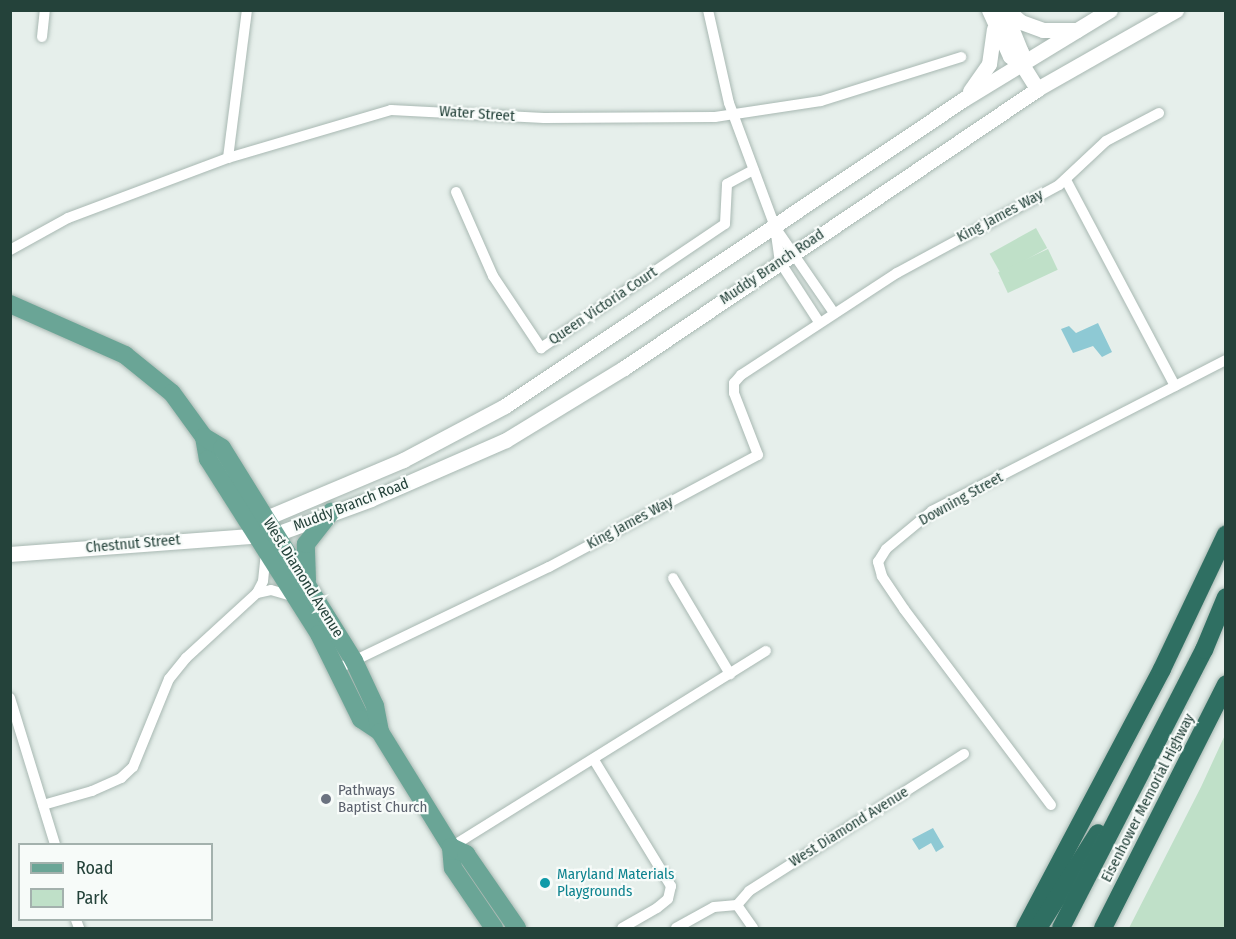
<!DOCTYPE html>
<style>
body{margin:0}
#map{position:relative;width:1236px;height:939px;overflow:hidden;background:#e6efeb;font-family:"Fira Sans Condensed",sans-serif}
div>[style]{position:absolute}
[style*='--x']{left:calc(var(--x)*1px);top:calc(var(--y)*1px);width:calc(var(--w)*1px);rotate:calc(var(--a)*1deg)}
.green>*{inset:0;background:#bfe0c8;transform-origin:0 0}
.water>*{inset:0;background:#8ec9d4}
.roads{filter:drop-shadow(0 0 2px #a8b8b2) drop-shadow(0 0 2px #a8b8b2)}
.street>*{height:10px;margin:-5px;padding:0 5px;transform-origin:5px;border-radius:5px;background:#fff}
.secondary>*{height:15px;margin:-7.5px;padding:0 7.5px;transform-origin:7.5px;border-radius:7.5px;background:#fff}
.primary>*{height:18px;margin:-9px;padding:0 9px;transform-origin:9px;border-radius:9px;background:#6aa596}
.highway>*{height:18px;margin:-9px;padding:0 9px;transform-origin:9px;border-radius:9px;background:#2f6f62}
.dots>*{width:16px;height:16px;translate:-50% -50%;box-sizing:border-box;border:3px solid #f7fbf9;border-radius:50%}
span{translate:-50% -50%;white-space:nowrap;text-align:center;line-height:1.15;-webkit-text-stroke:4.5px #f7fbf9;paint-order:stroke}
.street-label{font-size:15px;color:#24423a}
.worship-label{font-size:15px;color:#5b616d}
.left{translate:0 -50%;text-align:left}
.culture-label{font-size:15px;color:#0d838f}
.frame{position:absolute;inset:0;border:12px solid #24423a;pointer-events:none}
.legend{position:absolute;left:18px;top:843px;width:195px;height:78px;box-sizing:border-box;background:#f7fbf9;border:2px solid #a3b1ad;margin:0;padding:8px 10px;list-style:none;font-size:18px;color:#24423a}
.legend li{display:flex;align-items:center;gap:12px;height:30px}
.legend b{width:30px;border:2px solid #a3b1ad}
</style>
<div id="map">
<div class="green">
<div style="left:1036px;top:228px;width:23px;height:53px;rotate:61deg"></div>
<div style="left:1048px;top:249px;width:23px;height:55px;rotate:65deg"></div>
<div style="clip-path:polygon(1225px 735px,1225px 928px,1129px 928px,1201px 787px)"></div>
</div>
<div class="water">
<div style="clip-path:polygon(1098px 323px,1112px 352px,1102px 357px,1093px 346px,1073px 353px,1061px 329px,1069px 326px,1076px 333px)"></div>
<div style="clip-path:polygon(933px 828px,944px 847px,936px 852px,931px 843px,919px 850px,912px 839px)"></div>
</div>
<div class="roads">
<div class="street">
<div style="--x:708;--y:10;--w:95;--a:77.3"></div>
<div style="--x:729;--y:103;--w:132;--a:69.6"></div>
<div style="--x:775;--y:227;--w:35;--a:82"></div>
<div style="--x:780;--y:262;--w:72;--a:57"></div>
<div style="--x:42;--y:37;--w:27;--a:-84"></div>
<div style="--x:228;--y:158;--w:149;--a:-82.7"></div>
<div style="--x:1066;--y:180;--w:233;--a:62.1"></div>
<div style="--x:456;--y:192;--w:92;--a:66.2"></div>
<div style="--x:493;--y:276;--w:87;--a:56.3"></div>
<div style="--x:541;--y:348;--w:222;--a:-34"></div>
<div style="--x:725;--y:224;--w:40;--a:-87.1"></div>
<div style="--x:727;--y:184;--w:30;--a:-28"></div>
<div style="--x:777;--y:230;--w:101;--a:55.5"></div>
<div style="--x:10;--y:250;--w:66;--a:-28.9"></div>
<div style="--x:68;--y:218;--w:171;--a:-20.6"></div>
<div style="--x:228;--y:158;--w:170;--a:-16.4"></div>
<div style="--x:391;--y:110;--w:153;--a:3"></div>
<div style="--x:544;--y:118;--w:171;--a:-0.3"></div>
<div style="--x:715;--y:117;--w:107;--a:-8.6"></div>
<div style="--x:821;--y:101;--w:147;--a:-17.4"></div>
<div style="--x:673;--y:578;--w:112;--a:59.3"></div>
<div style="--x:257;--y:593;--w:14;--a:-12"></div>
<div style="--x:271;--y:590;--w:25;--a:16"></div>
<div style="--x:337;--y:669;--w:235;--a:-25.7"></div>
<div style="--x:549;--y:567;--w:237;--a:-28.2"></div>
<div style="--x:758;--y:455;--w:66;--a:-111.2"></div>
<div style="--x:734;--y:393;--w:10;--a:-90"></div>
<div style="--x:734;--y:383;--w:11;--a:-49"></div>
<div style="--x:741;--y:375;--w:186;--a:-33.2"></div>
<div style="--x:897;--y:273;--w:184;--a:-28.5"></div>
<div style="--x:1059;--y:185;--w:64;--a:-43.1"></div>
<div style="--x:1106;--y:141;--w:60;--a:-27.8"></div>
<div style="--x:10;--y:698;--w:153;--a:72.9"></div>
<div style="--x:594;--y:760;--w:148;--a:58.6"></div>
<div style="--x:671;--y:886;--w:13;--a:103"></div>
<div style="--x:668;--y:899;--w:14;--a:141"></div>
<div style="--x:657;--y:908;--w:40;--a:150.3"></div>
<div style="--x:43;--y:805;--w:51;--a:-15.9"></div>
<div style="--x:92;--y:791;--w:32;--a:-24"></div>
<div style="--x:121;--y:778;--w:16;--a:-43"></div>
<div style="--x:133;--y:767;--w:95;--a:-67.8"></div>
<div style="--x:169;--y:679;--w:27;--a:-51"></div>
<div style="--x:186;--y:658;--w:96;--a:-42.5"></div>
<div style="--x:257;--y:593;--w:13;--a:-63"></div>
<div style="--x:263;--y:581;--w:27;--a:-84"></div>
<div style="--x:1051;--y:805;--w:245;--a:-126.9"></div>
<div style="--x:904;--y:609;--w:40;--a:-124"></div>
<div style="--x:882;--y:576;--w:15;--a:-106"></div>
<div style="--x:878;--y:562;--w:15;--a:-58"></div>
<div style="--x:886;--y:549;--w:60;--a:-39.6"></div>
<div style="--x:932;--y:511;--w:331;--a:-27.2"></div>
<div style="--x:451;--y:847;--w:371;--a:-31.9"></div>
<div style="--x:737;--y:905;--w:18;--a:-49"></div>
<div style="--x:749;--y:891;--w:255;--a:-32.5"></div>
<div style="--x:76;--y:920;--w:9;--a:69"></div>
<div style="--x:676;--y:928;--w:43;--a:-28.9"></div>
<div style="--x:714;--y:907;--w:23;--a:-5"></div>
<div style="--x:737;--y:905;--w:28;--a:55"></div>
</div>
<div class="secondary">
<div style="--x:989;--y:10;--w:51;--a:65.5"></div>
<div style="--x:1010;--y:56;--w:13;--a:32"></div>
<div style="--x:1021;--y:63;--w:31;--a:58"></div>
<div style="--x:1004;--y:10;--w:45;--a:68"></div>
<div style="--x:1021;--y:52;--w:11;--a:90"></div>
<div style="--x:1007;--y:10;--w:18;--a:41"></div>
<div style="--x:1021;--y:22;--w:23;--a:20"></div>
<div style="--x:1043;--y:30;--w:34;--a:0"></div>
<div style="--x:970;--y:91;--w:33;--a:-55"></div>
<div style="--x:989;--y:64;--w:35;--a:-82"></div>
<div style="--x:260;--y:528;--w:12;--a:-59"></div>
<div style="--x:266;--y:518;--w:149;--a:-22.9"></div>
<div style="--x:403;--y:460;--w:115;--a:-27.9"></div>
<div style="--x:505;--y:406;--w:552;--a:-33.78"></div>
<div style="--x:964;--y:99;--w:171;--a:-31.4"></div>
<div style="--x:10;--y:554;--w:267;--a:-4.3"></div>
<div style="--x:276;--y:534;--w:101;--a:-20.2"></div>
<div style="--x:371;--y:499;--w:147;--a:-23.6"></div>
<div style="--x:506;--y:440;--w:138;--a:-31.4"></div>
<div style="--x:624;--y:368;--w:498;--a:-34"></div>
<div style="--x:1037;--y:89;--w:160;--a:-29.6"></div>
</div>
<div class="primary">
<div style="--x:10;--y:304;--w:126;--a:23.9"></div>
<div style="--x:125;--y:355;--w:60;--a:39"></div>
<div style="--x:172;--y:393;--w:54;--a:54"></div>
<div style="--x:204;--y:437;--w:22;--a:80"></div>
<div style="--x:208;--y:459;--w:207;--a:57.6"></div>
<div style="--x:319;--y:634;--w:95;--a:63.7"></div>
<div style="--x:361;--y:719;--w:23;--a:34"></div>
<div style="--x:204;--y:437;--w:21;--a:31"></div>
<div style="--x:222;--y:448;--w:251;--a:58.2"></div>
<div style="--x:354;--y:661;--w:50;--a:65"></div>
<div style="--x:375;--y:706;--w:26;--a:79"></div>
<div style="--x:380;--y:732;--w:135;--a:58.3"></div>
<div style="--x:451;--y:847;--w:21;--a:85"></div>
<div style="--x:453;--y:868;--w:73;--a:55.7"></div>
<div style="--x:307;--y:580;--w:36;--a:-92"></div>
<div style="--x:306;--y:544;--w:41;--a:-52"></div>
<div style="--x:451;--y:847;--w:17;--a:25"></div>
<div style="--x:466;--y:854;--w:90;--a:55.4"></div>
</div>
<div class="highway">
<div style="--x:1025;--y:928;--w:293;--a:-62.1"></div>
<div style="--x:1162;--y:669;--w:149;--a:-64.6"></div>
<div style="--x:1038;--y:928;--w:112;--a:-57.7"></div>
<div style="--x:1061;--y:928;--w:313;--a:-62.8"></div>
<div style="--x:1204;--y:650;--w:57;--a:-67.5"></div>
<div style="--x:1103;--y:928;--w:273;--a:-63.2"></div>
</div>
</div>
<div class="dots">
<div style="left:326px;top:799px;background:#6b7280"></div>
<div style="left:545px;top:883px;background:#0f9aa8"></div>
</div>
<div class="street-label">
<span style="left:477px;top:114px;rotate:4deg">Water Street</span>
<span style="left:1000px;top:216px;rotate:-28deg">King James Way</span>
<span style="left:772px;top:267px;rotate:-34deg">Muddy Branch Road</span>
<span style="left:603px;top:306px;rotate:-34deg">Queen Victoria Court</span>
<span style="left:961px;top:499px;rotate:-29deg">Downing Street</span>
<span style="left:351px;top:505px;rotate:-21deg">Muddy Branch Road</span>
<span style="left:630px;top:523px;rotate:-28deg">King James Way</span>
<span style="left:133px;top:544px;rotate:-5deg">Chestnut Street</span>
<span style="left:303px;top:578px;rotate:58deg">West Diamond Avenue</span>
<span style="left:1148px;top:798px;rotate:-63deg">Eisenhower Memorial Highway</span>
<span style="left:849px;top:827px;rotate:-32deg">West Diamond Avenue</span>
</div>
<div class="worship-label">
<span class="left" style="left:338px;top:799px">Pathways<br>Baptist Church</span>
</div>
<div class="culture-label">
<span class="left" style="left:557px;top:883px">Maryland Materials<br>Playgrounds</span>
</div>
<div class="frame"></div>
<ul class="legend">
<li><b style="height:8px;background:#6aa596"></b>Road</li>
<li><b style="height:16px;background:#bfe0c8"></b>Park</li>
</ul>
</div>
